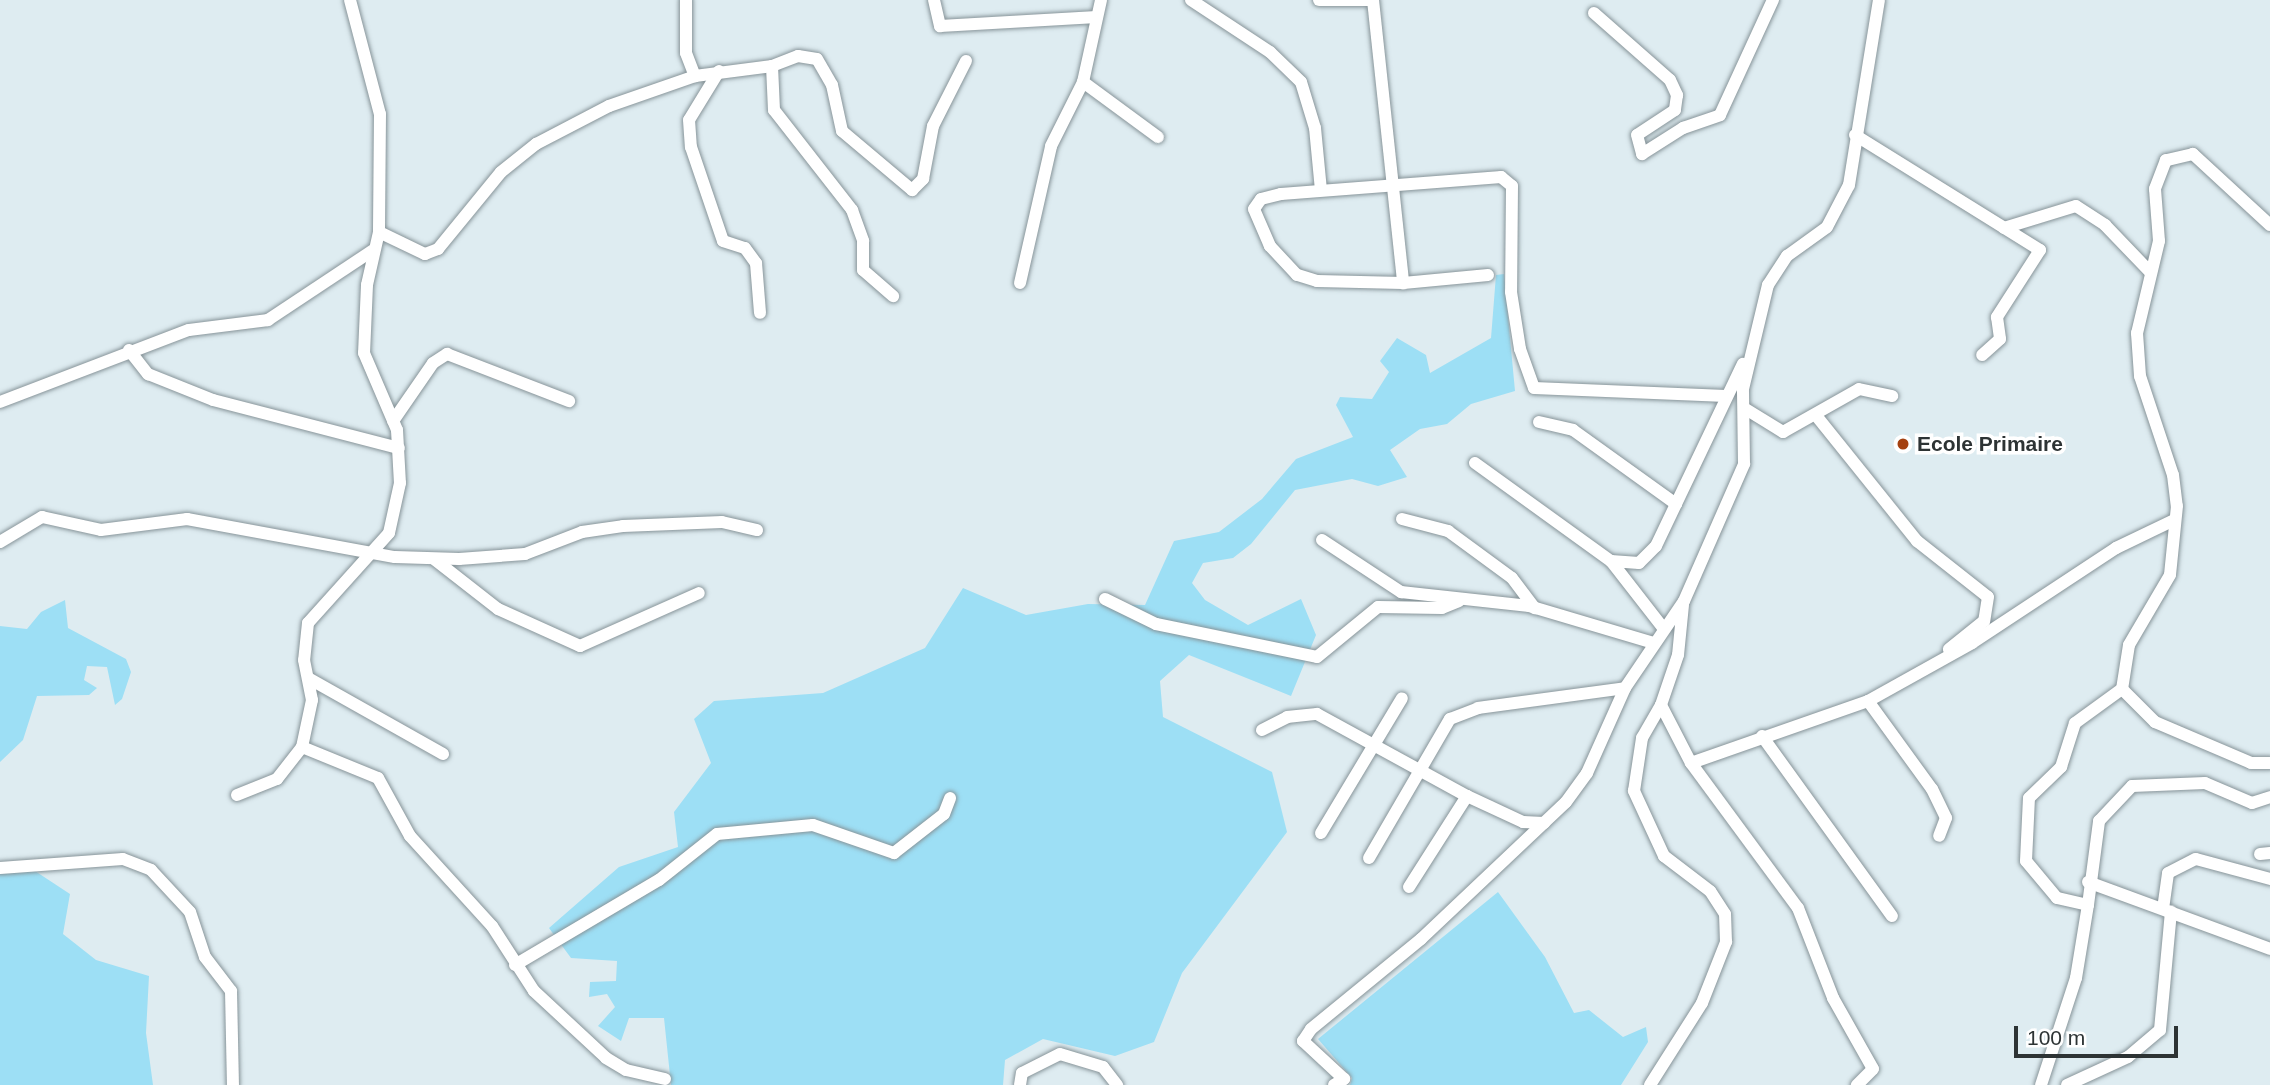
<!DOCTYPE html>
<style>
body{margin:0}
#map{position:relative;width:2270px;height:1085px;overflow:hidden;background:#deecf1;font-family:Arial,sans-serif}
div>[style]{position:absolute}
[style*='--x']{left:calc(var(--x)*1px);top:calc(var(--y)*1px);width:calc(var(--w)*1px);rotate:calc(var(--a)*1deg)}
.green>*{inset:0;background:#9ddff5}
.roads{filter:drop-shadow(0 0 2px #879499) drop-shadow(0 0 2px #879499)}
.minor>*{height:12px;margin:-6px;padding:0 6px;transform-origin:6px;border-radius:6px;background:#fff}
.dots>*{width:19px;height:19px;translate:-50% -50%;box-sizing:border-box;border:4px solid #fff;border-radius:50%}
span{translate:-50% -50%;white-space:nowrap;text-align:center;line-height:1.15;-webkit-text-stroke:7px #fff;paint-order:stroke}
.poi-label{font-size:21px;color:#2d3334;font-weight:700}
.left{translate:0 -50%;text-align:left}
.scale{position:absolute;left:2014px;top:1026px;width:164px;height:32px;box-sizing:border-box;border:4px solid #2d3334;border-top:0;padding-left:9px;font-size:21px;line-height:24px;white-space:nowrap;color:#2d3334;-webkit-text-stroke:5px #fff;paint-order:stroke}
</style>
<div id="map">
<div class="green">
<div style="clip-path:polygon(1504px 274px,1515px 391px,1471px 404px,1447px 424px,1420px 429px,1390px 450px,1407px 477px,1378px 486px,1352px 479px,1295px 490px,1251px 544px,1233px 558px,1203px 563px,1192px 583px,1205px 600px,1248px 625px,1301px 599px,1316px 635px,1291px 696px,1189px 655px,1160px 681px,1163px 717px,1272px 772px,1287px 832px,1182px 973px,1154px 1042px,1115px 1056px,1043px 1039px,1005px 1060px,1003px 1085px,671px 1085px,664px 1018px,629px 1018px,621px 1041px,598px 1026px,615px 1007px,607px 994px,589px 997px,590px 982px,616px 981px,617px 961px,571px 958px,549px 928px,619px 867px,678px 847px,674px 812px,711px 763px,694px 719px,714px 701px,823px 693px,925px 648px,963px 588px,1026px 615px,1088px 604px,1145px 605px,1174px 541px,1219px 532px,1262px 499px,1296px 459px,1353px 437px,1336px 405px,1340px 397px,1372px 399px,1389px 372px,1380px 361px,1397px 338px,1426px 355px,1430px 373px,1491px 338px,1496px 275px)"></div>
<div style="clip-path:polygon(65px 600px,68px 628px,126px 659px,131px 672px,122px 699px,115px 705px,107px 667px,87px 666px,84px 680px,97px 688px,89px 695px,37px 696px,23px 740px,0 762px,0 626px,27px 629px,41px 612px)"></div>
<div style="clip-path:polygon(0 871px,35px 871px,70px 894px,63px 934px,96px 960px,149px 976px,146px 1033px,153px 1085px,0 1085px)"></div>
<div style="clip-path:polygon(1498px 892px,1545px 957px,1574px 1013px,1589px 1010px,1623px 1037px,1646px 1027px,1648px 1042px,1621px 1085px,1350px 1085px,1352px 1078px,1318px 1039px)"></div>
</div>
<div class="roads">
<div class="minor">
<div style="--x:350;--y:0;--w:118;--a:75.3"></div>
<div style="--x:380;--y:114;--w:118;--a:90.5"></div>
<div style="--x:379;--y:232;--w:54;--a:102.8"></div>
<div style="--x:367;--y:285;--w:68;--a:92.5"></div>
<div style="--x:364;--y:353;--w:84;--a:66.8"></div>
<div style="--x:397;--y:430;--w:53;--a:86.8"></div>
<div style="--x:400;--y:483;--w:51;--a:102.4"></div>
<div style="--x:389;--y:533;--w:121;--a:132"></div>
<div style="--x:308;--y:623;--w:37;--a:96"></div>
<div style="--x:304;--y:660;--w:41;--a:78.7"></div>
<div style="--x:312;--y:700;--w:48;--a:102"></div>
<div style="--x:302;--y:747;--w:82;--a:22.2"></div>
<div style="--x:378;--y:778;--w:66;--a:61.1"></div>
<div style="--x:410;--y:836;--w:122;--a:47.7"></div>
<div style="--x:492;--y:926;--w:77;--a:57.1"></div>
<div style="--x:534;--y:991;--w:98;--a:42.9"></div>
<div style="--x:606;--y:1058;--w:23;--a:31"></div>
<div style="--x:626;--y:1070;--w:40;--a:13"></div>
<div style="--x:686;--y:0;--w:53;--a:90"></div>
<div style="--x:686;--y:53;--w:25;--a:69"></div>
<div style="--x:934;--y:0;--w:27;--a:77"></div>
<div style="--x:940;--y:26;--w:157;--a:-3.3"></div>
<div style="--x:1191;--y:0;--w:95;--a:33.4"></div>
<div style="--x:1270;--y:52;--w:43;--a:44.1"></div>
<div style="--x:1301;--y:82;--w:48;--a:73.1"></div>
<div style="--x:1315;--y:128;--w:62;--a:84.5"></div>
<div style="--x:1319;--y:0;--w:50;--a:0"></div>
<div style="--x:1373;--y:0;--w:285;--a:83.9"></div>
<div style="--x:1594;--y:13;--w:101;--a:41.4"></div>
<div style="--x:1670;--y:80;--w:17;--a:65"></div>
<div style="--x:1677;--y:95;--w:15;--a:98"></div>
<div style="--x:1675;--y:110;--w:45;--a:146.7"></div>
<div style="--x:1637;--y:135;--w:20;--a:75"></div>
<div style="--x:1642;--y:154;--w:49;--a:-32.4"></div>
<div style="--x:1683;--y:128;--w:39;--a:-19"></div>
<div style="--x:1720;--y:115;--w:127;--a:-65.3"></div>
<div style="--x:772;--y:66;--w:28;--a:-21"></div>
<div style="--x:798;--y:56;--w:19;--a:9"></div>
<div style="--x:817;--y:59;--w:30;--a:60"></div>
<div style="--x:832;--y:85;--w:47;--a:77.7"></div>
<div style="--x:842;--y:131;--w:92;--a:40.1"></div>
<div style="--x:912;--y:190;--w:16;--a:-45"></div>
<div style="--x:923;--y:179;--w:54;--a:-79.3"></div>
<div style="--x:933;--y:126;--w:73;--a:-63.1"></div>
<div style="--x:719;--y:71;--w:57;--a:121.5"></div>
<div style="--x:689;--y:120;--w:27;--a:86"></div>
<div style="--x:691;--y:147;--w:99;--a:71.2"></div>
<div style="--x:723;--y:241;--w:23;--a:18"></div>
<div style="--x:745;--y:248;--w:19;--a:54"></div>
<div style="--x:756;--y:263;--w:50;--a:85.4"></div>
<div style="--x:1083;--y:82;--w:93;--a:36.3"></div>
<div style="--x:1855;--y:135;--w:218;--a:31.9"></div>
<div style="--x:2040;--y:250;--w:80;--a:122.7"></div>
<div style="--x:1997;--y:317;--w:22;--a:82"></div>
<div style="--x:2000;--y:339;--w:24;--a:138"></div>
<div style="--x:2270;--y:225;--w:105;--a:-137.3"></div>
<div style="--x:2193;--y:154;--w:28;--a:167"></div>
<div style="--x:2166;--y:160;--w:31;--a:111"></div>
<div style="--x:2155;--y:189;--w:52;--a:85.6"></div>
<div style="--x:2159;--y:241;--w:95;--a:103.4"></div>
<div style="--x:2137;--y:333;--w:43;--a:86"></div>
<div style="--x:2140;--y:376;--w:104;--a:71.6"></div>
<div style="--x:2173;--y:475;--w:31;--a:83"></div>
<div style="--x:2177;--y:506;--w:69;--a:95.8"></div>
<div style="--x:2170;--y:575;--w:81;--a:120.4"></div>
<div style="--x:2129;--y:645;--w:45;--a:99"></div>
<div style="--x:2122;--y:689;--w:47;--a:45"></div>
<div style="--x:2155;--y:722;--w:104;--a:23.1"></div>
<div style="--x:2251;--y:763;--w:19;--a:0"></div>
<div style="--x:2004;--y:228;--w:75;--a:-17"></div>
<div style="--x:2076;--y:206;--w:35;--a:33"></div>
<div style="--x:2105;--y:225;--w:65;--a:46.2"></div>
<div style="--x:379;--y:232;--w:51;--a:25.6"></div>
<div style="--x:425;--y:254;--w:14;--a:-21"></div>
<div style="--x:438;--y:249;--w:99;--a:-50.7"></div>
<div style="--x:501;--y:172;--w:45;--a:-38.7"></div>
<div style="--x:536;--y:144;--w:82;--a:-27.5"></div>
<div style="--x:609;--y:106;--w:91;--a:-19.2"></div>
<div style="--x:695;--y:76;--w:78;--a:-7.4"></div>
<div style="--x:772;--y:66;--w:44;--a:87.4"></div>
<div style="--x:774;--y:110;--w:127;--a:52"></div>
<div style="--x:852;--y:210;--w:33;--a:70"></div>
<div style="--x:863;--y:241;--w:29;--a:90"></div>
<div style="--x:863;--y:270;--w:40;--a:41"></div>
<div style="--x:1488;--y:275;--w:85;--a:174.6"></div>
<div style="--x:1403;--y:283;--w:86;--a:-178.7"></div>
<div style="--x:1317;--y:281;--w:21;--a:-163"></div>
<div style="--x:1297;--y:275;--w:40;--a:-133"></div>
<div style="--x:1270;--y:246;--w:40;--a:-113.4"></div>
<div style="--x:1254;--y:209;--w:12;--a:-55"></div>
<div style="--x:1261;--y:199;--w:21;--a:-14"></div>
<div style="--x:1281;--y:194;--w:221;--a:-4.4"></div>
<div style="--x:1501;--y:177;--w:14;--a:39"></div>
<div style="--x:1512;--y:186;--w:106;--a:90.5"></div>
<div style="--x:1511;--y:292;--w:58;--a:81"></div>
<div style="--x:1520;--y:349;--w:41;--a:70.3"></div>
<div style="--x:1534;--y:388;--w:192;--a:2.4"></div>
<div style="--x:1020;--y:283;--w:140;--a:-77.2"></div>
<div style="--x:1051;--y:146;--w:72;--a:-63.4"></div>
<div style="--x:1083;--y:82;--w:84;--a:-77.6"></div>
<div style="--x:129;--y:350;--w:31;--a:52"></div>
<div style="--x:148;--y:374;--w:70;--a:21.8"></div>
<div style="--x:213;--y:400;--w:192;--a:14.5"></div>
<div style="--x:0;--y:402;--w:202;--a:-20.9"></div>
<div style="--x:189;--y:330;--w:80;--a:-7.2"></div>
<div style="--x:268;--y:320;--w:125;--a:-33.6"></div>
<div style="--x:1744;--y:408;--w:46;--a:31.6"></div>
<div style="--x:1783;--y:432;--w:87;--a:-29.5"></div>
<div style="--x:1859;--y:389;--w:34;--a:12"></div>
<div style="--x:1818;--y:418;--w:158;--a:51.2"></div>
<div style="--x:1917;--y:541;--w:90;--a:38.3"></div>
<div style="--x:1988;--y:597;--w:24;--a:99"></div>
<div style="--x:1984;--y:621;--w:45;--a:141.3"></div>
<div style="--x:393;--y:421;--w:70;--a:-55.4"></div>
<div style="--x:433;--y:363;--w:17;--a:-33"></div>
<div style="--x:447;--y:354;--w:131;--a:21.1"></div>
<div style="--x:1539;--y:422;--w:35;--a:13"></div>
<div style="--x:1573;--y:430;--w:127;--a:35.7"></div>
<div style="--x:1475;--y:463;--w:168;--a:35.8"></div>
<div style="--x:1611;--y:561;--w:86;--a:52.1"></div>
<div style="--x:1402;--y:519;--w:48;--a:14.6"></div>
<div style="--x:1448;--y:531;--w:79;--a:36.3"></div>
<div style="--x:1512;--y:578;--w:38;--a:53"></div>
<div style="--x:1322;--y:540;--w:95;--a:33.4"></div>
<div style="--x:1401;--y:592;--w:129;--a:6.2"></div>
<div style="--x:1529;--y:606;--w:130;--a:16.5"></div>
<div style="--x:0;--y:542;--w:49;--a:-30.8"></div>
<div style="--x:42;--y:517;--w:60;--a:12.4"></div>
<div style="--x:101;--y:530;--w:87;--a:-7.3"></div>
<div style="--x:187;--y:519;--w:211;--a:10.4"></div>
<div style="--x:395;--y:557;--w:64;--a:1.8"></div>
<div style="--x:459;--y:559;--w:66;--a:-4.3"></div>
<div style="--x:525;--y:554;--w:61;--a:-21.1"></div>
<div style="--x:582;--y:532;--w:41;--a:-8.3"></div>
<div style="--x:623;--y:526;--w:99;--a:-2.3"></div>
<div style="--x:722;--y:522;--w:36;--a:13"></div>
<div style="--x:434;--y:559;--w:81;--a:38"></div>
<div style="--x:498;--y:609;--w:90;--a:24.3"></div>
<div style="--x:580;--y:646;--w:130;--a:-24"></div>
<div style="--x:1611;--y:561;--w:28;--a:4"></div>
<div style="--x:1639;--y:563;--w:24;--a:-45"></div>
<div style="--x:1656;--y:546;--w:202;--a:-64.5"></div>
<div style="--x:1105;--y:599;--w:57;--a:26.1"></div>
<div style="--x:1156;--y:624;--w:164;--a:11.6"></div>
<div style="--x:1317;--y:657;--w:79;--a:-39.3"></div>
<div style="--x:1378;--y:607;--w:64;--a:0.9"></div>
<div style="--x:1442;--y:608;--w:18;--a:-22"></div>
<div style="--x:1683;--y:605;--w:50;--a:95.7"></div>
<div style="--x:1678;--y:655;--w:53;--a:108.8"></div>
<div style="--x:1661;--y:705;--w:65;--a:62.7"></div>
<div style="--x:1691;--y:763;--w:180;--a:53.6"></div>
<div style="--x:1798;--y:908;--w:97;--a:68.7"></div>
<div style="--x:1833;--y:998;--w:81;--a:60.6"></div>
<div style="--x:1873;--y:1069;--w:23;--a:135"></div>
<div style="--x:308;--y:678;--w:155;--a:29.4"></div>
<div style="--x:1868;--y:701;--w:109;--a:54"></div>
<div style="--x:1932;--y:789;--w:32;--a:64"></div>
<div style="--x:1946;--y:818;--w:19;--a:111"></div>
<div style="--x:1262;--y:730;--w:28;--a:-27"></div>
<div style="--x:1287;--y:717;--w:30;--a:-6"></div>
<div style="--x:1317;--y:714;--w:171;--a:28.7"></div>
<div style="--x:1467;--y:796;--w:62;--a:24.9"></div>
<div style="--x:1523;--y:822;--w:21;--a:3"></div>
<div style="--x:1762;--y:736;--w:222;--a:54.2"></div>
<div style="--x:1691;--y:763;--w:188;--a:-19.3"></div>
<div style="--x:1868;--y:701;--w:119;--a:-29.1"></div>
<div style="--x:1972;--y:643;--w:173;--a:-33.4"></div>
<div style="--x:2116;--y:548;--w:62;--a:-25.7"></div>
<div style="--x:237;--y:795;--w:43;--a:-21.8"></div>
<div style="--x:277;--y:779;--w:41;--a:-52"></div>
<div style="--x:1321;--y:833;--w:157;--a:-59"></div>
<div style="--x:2260;--y:854;--w:10;--a:-6"></div>
<div style="--x:1369;--y:858;--w:161;--a:-59.8"></div>
<div style="--x:1450;--y:719;--w:30;--a:-21"></div>
<div style="--x:1478;--y:708;--w:148;--a:-7.7"></div>
<div style="--x:0;--y:868;--w:123;--a:-4.2"></div>
<div style="--x:123;--y:859;--w:30;--a:21"></div>
<div style="--x:151;--y:870;--w:57;--a:47.1"></div>
<div style="--x:190;--y:912;--w:47;--a:71.6"></div>
<div style="--x:205;--y:957;--w:43;--a:52.6"></div>
<div style="--x:231;--y:991;--w:94;--a:88.8"></div>
<div style="--x:2088;--y:882;--w:194;--a:20.2"></div>
<div style="--x:1409;--y:887;--w:108;--a:-57.5"></div>
<div style="--x:2088;--y:905;--w:85;--a:-82.5"></div>
<div style="--x:2099;--y:821;--w:48;--a:-46.7"></div>
<div style="--x:2132;--y:786;--w:73;--a:-2.4"></div>
<div style="--x:2205;--y:783;--w:51;--a:23.1"></div>
<div style="--x:2252;--y:803;--w:19;--a:-18"></div>
<div style="--x:2163;--y:909;--w:36;--a:-82"></div>
<div style="--x:2168;--y:873;--w:31;--a:-27"></div>
<div style="--x:2196;--y:859;--w:77;--a:15.1"></div>
<div style="--x:515;--y:965;--w:167;--a:-30.6"></div>
<div style="--x:659;--y:880;--w:74;--a:-38.4"></div>
<div style="--x:717;--y:834;--w:96;--a:-5.4"></div>
<div style="--x:813;--y:825;--w:86;--a:19.1"></div>
<div style="--x:894;--y:853;--w:63;--a:-38"></div>
<div style="--x:944;--y:814;--w:17;--a:-69"></div>
<div style="--x:1020;--y:1085;--w:12;--a:-81"></div>
<div style="--x:1022;--y:1073;--w:42;--a:-26.6"></div>
<div style="--x:1060;--y:1054;--w:45;--a:16.8"></div>
<div style="--x:1103;--y:1067;--w:23;--a:52"></div>
<div style="--x:1334;--y:1085;--w:12;--a:-31"></div>
<div style="--x:1344;--y:1079;--w:56;--a:-137.2"></div>
<div style="--x:1303;--y:1041;--w:14;--a:-56"></div>
<div style="--x:1311;--y:1029;--w:142;--a:-39.3"></div>
<div style="--x:1421;--y:939;--w:199;--a:-43.4"></div>
<div style="--x:1566;--y:802;--w:36;--a:-54"></div>
<div style="--x:1587;--y:773;--w:93;--a:-65.9"></div>
<div style="--x:1625;--y:688;--w:105;--a:-55.9"></div>
<div style="--x:1684;--y:601;--w:150;--a:-66.3"></div>
<div style="--x:1744;--y:464;--w:75;--a:-90.8"></div>
<div style="--x:1743;--y:389;--w:107;--a:-76.5"></div>
<div style="--x:1768;--y:285;--w:35;--a:-57"></div>
<div style="--x:1787;--y:256;--w:49;--a:-35.9"></div>
<div style="--x:1827;--y:227;--w:47;--a:-62.4"></div>
<div style="--x:1849;--y:185;--w:187;--a:-80.8"></div>
<div style="--x:1650;--y:1085;--w:97;--a:-57.6"></div>
<div style="--x:1702;--y:1003;--w:66;--a:-68.5"></div>
<div style="--x:1726;--y:942;--w:28;--a:-92"></div>
<div style="--x:1725;--y:914;--w:27;--a:-123"></div>
<div style="--x:1710;--y:891;--w:58;--a:-142.7"></div>
<div style="--x:1664;--y:856;--w:72;--a:-114.8"></div>
<div style="--x:1634;--y:791;--w:54;--a:-81.4"></div>
<div style="--x:1642;--y:738;--w:38;--a:-60"></div>
<div style="--x:2041;--y:1085;--w:113;--a:-71.9"></div>
<div style="--x:2076;--y:978;--w:74;--a:-80.7"></div>
<div style="--x:2088;--y:905;--w:32;--a:-167"></div>
<div style="--x:2057;--y:898;--w:48;--a:-130"></div>
<div style="--x:2026;--y:861;--w:63;--a:-87.3"></div>
<div style="--x:2029;--y:798;--w:45;--a:-44.1"></div>
<div style="--x:2061;--y:767;--w:46;--a:-72.3"></div>
<div style="--x:2075;--y:723;--w:58;--a:-35.9"></div>
<div style="--x:2067;--y:1085;--w:67;--a:-24.7"></div>
<div style="--x:2128;--y:1057;--w:42;--a:-40.2"></div>
<div style="--x:2160;--y:1030;--w:119;--a:-84.7"></div>
</div>
</div>
<div class="dots">
<div style="left:1903px;top:444px;background:#a4400f"></div>
</div>
<div class="poi-label">
<span class="left" style="left:1917px;top:444px">Ecole Primaire</span>
</div>
<div class="scale">100 m</div>
</div>
